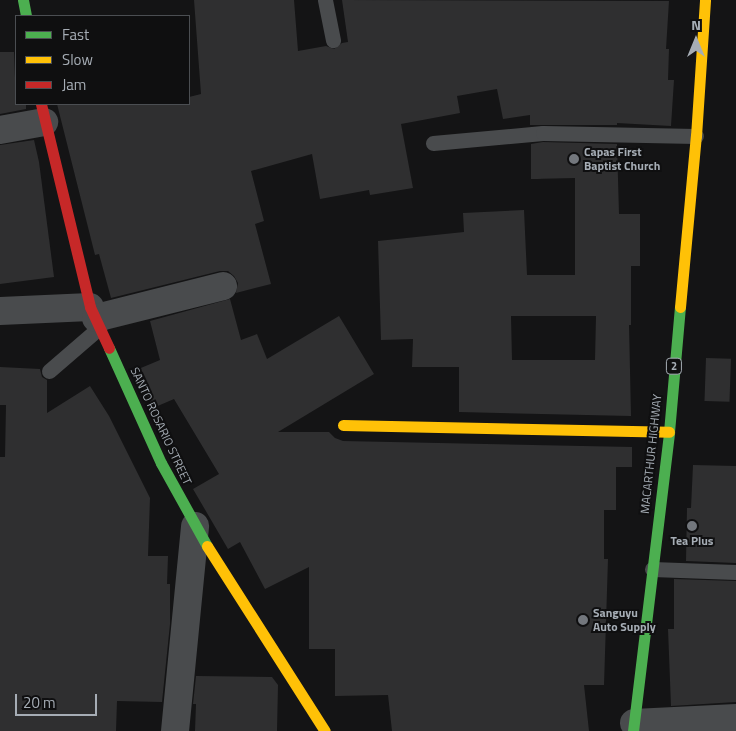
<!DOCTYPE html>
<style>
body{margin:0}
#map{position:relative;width:736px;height:731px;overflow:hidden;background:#141415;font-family:"Titillium Web",sans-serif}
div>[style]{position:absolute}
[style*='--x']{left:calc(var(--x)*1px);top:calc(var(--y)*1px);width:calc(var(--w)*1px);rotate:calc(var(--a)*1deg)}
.building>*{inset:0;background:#2f2f30;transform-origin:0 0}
.lane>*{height:15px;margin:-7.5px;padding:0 7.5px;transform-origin:7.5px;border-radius:7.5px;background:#494b4d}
.street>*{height:28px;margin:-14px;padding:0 14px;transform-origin:14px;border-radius:14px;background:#494b4d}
.fast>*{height:11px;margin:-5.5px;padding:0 5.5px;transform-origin:5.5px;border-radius:5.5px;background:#4caf50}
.slow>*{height:11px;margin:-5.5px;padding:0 5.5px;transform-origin:5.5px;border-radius:5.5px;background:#ffc107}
.jam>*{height:11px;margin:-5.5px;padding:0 5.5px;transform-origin:5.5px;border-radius:5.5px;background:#c62828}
.dots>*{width:14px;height:14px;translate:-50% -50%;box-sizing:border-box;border:2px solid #0f0f10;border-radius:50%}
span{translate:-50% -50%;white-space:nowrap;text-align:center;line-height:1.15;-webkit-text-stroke:4px #0f0f10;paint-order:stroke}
.shield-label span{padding:1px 4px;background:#0f0f10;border:1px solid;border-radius:4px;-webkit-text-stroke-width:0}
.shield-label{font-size:11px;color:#a6adb5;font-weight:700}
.poi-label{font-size:12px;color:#a6adb5;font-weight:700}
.left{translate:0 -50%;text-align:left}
.street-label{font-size:12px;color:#a6adb5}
.legend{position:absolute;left:15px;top:15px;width:175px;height:90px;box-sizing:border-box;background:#0f0f10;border:1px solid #4b4e52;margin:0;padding:6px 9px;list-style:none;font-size:15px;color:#a6adb5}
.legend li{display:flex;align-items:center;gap:10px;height:25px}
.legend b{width:25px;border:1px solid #4b4e52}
.north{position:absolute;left:671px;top:15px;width:50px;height:50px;-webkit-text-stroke:4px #0f0f10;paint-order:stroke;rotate:0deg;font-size:14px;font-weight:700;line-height:20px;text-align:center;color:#a6adb5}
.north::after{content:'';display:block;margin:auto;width:18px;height:22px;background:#a6adb5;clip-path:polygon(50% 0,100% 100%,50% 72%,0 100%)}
.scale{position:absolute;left:15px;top:694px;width:82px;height:22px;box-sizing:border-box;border:2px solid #a6adb5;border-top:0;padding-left:6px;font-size:15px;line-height:18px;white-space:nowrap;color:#a6adb5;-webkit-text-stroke:4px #0f0f10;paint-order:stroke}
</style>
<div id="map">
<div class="building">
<div style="clip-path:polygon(194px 0,294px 0,298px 51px,326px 46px,334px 49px,342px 43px,348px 42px,342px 0,669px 1px,666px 49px,669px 49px,668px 80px,674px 80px,671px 126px,617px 123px,617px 125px,530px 125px,530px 115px,503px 119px,497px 89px,457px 96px,460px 113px,401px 124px,413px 188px,370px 195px,369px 190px,320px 199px,312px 154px,251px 171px,264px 221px,255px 224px,271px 284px,236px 293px,238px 283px,234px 276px,228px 271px,220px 271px,111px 298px,99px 254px,95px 255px,57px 104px,189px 104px,189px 97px,201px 94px)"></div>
<div style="clip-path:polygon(0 52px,14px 52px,16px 104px,26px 104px,26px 109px,0 114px)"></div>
<div style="clip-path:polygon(34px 140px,39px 162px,54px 277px,0 284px,0 145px)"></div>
<div style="clip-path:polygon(evenodd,543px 142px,617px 144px,619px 214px,640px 214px,640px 266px,631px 266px,631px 325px,629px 325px,631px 416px,459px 412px,459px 367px,412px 367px,413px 339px,381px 340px,378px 241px,464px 232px,463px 213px,524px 210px,527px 275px,575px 275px,575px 178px,531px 179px,531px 144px,543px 142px,511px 316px,596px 316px,595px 360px,512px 360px,511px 316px)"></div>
<div style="clip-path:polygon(230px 299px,241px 340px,257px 334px,267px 359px,339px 316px,374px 374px,278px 432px,329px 432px,335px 438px,343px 441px,632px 447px,632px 467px,616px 467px,616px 510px,604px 510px,604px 559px,608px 559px,604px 685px,584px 685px,589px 731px,392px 731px,388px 695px,335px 696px,335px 649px,309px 649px,309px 567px,265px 589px,240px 542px,228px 549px,193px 489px,219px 474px,174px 399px,153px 408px,136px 370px,160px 360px,150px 321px)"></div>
<div style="left:706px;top:358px;width:25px;height:43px;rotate:2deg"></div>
<div style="clip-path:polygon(0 367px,40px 369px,42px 377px,47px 380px,47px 413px,90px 386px,109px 416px,150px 498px,148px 556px,168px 556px,167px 584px,170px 584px,170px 624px,162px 702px,117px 701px,116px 731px,0 731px,0 457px,5px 457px,6px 405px,0 405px)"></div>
<div style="clip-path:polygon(693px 465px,736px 466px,736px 563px,686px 561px,687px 508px,691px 508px)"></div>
<div style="clip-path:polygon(674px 579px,736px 581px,736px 702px,671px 706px,668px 629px,674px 629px)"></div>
<div style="clip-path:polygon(196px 676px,272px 677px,278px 685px,277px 731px,195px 731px,196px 704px,193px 704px)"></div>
</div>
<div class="lane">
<div style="--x:325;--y:0;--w:41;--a:78.7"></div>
<div style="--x:433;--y:143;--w:110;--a:-5.2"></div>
<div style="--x:543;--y:133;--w:153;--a:1.1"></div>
<div style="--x:49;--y:371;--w:67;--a:-40.8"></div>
<div style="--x:652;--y:569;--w:84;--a:2"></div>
</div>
<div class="street">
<div style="--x:0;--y:130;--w:45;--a:-10.3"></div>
<div style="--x:0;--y:311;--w:90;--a:-2.5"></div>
<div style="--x:96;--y:318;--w:131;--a:-14.1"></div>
<div style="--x:634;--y:723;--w:102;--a:-2.8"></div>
<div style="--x:175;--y:731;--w:206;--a:-84.4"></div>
</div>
<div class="fast">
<div style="--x:23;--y:0;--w:16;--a:79"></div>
<div style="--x:109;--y:348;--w:126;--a:65.7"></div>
<div style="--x:161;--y:463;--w:95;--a:61"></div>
<div style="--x:633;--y:731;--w:301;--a:-83.1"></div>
<div style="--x:669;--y:432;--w:125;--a:-85"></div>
</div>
<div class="slow">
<div style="--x:680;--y:307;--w:172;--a:-84.7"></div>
<div style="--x:696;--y:136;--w:136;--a:-86.2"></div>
<div style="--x:343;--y:425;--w:326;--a:1.2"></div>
<div style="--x:207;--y:546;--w:219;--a:57.5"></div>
</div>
<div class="jam">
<div style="--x:41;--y:104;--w:209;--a:76.4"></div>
<div style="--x:90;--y:307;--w:45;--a:65.1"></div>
</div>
<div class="dots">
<div style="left:574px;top:159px;background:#73777d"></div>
<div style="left:692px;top:526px;background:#73777d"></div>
<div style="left:583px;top:620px;background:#73777d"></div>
</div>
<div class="shield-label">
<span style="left:674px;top:366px">2</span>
</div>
<div class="poi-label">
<span class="left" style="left:584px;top:159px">Capas First<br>Baptist Church</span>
<span style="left:692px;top:541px">Tea Plus</span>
<span class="left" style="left:593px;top:620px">Sanguyu<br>Auto Supply</span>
</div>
<div class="street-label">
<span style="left:161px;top:426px;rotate:65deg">SANTO ROSARIO STREET</span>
<span style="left:651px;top:454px;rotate:-84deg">MACARTHUR HIGHWAY</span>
</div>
<ul class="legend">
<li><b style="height:6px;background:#4caf50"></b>Fast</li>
<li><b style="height:6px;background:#ffc107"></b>Slow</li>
<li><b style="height:6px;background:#c62828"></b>Jam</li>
</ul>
<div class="north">N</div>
<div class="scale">20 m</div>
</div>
